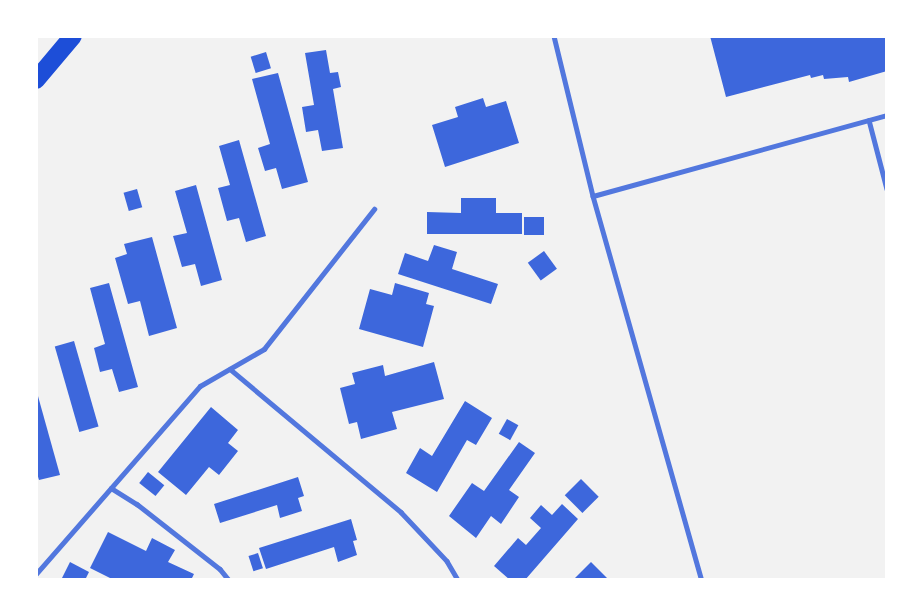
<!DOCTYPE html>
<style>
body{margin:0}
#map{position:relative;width:923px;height:616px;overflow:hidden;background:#f2f2f2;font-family:Ubuntu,sans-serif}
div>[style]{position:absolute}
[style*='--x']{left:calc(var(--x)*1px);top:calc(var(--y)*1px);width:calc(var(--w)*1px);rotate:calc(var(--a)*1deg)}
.building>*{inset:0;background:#3d67dc;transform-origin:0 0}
.service>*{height:4.5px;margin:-2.25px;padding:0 2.25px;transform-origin:2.25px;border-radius:2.25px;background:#5277de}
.motorway>*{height:18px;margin:-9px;padding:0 9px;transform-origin:9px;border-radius:9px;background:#1d4ed8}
span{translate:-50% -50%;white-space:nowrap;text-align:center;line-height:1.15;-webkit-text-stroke:4.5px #fff;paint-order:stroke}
.frame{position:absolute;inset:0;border:38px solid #fff;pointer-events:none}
</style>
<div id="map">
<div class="building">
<div style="clip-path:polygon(710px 36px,887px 36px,887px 71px,849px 82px,848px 77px,824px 79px,823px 75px,811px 78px,810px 75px,726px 97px)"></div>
<div style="clip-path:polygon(326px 50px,330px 73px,338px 72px,341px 87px,333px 89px,343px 148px,322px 151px,318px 130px,306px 132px,302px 107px,314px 105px,305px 53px)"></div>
<div style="left:266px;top:52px;width:17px;height:16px;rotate:73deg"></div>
<div style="clip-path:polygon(278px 73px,308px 182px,282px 189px,276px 168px,265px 171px,258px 148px,270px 144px,252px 79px)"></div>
<div style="clip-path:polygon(483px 98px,486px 107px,506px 101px,519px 143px,445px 167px,432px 125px,458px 117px,455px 107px)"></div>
<div style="clip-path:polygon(239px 140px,266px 236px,246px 242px,239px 218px,227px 221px,218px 188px,230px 185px,219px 146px)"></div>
<div style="clip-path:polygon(196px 185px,222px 280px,201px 286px,195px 264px,182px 267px,173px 236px,187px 233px,175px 191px)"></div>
<div style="left:137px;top:189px;width:19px;height:14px;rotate:74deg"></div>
<div style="clip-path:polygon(461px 198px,496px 198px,496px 213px,522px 213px,522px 234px,427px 234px,427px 212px,461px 213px)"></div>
<div style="left:524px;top:217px;width:20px;height:18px"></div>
<div style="clip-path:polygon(152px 237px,177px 328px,149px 336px,140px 301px,128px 304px,115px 258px,127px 254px,124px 244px)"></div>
<div style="clip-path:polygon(434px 245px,457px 252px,452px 269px,498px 284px,491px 304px,398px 274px,405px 253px,428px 261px)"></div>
<div style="left:544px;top:251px;width:22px;height:20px;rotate:54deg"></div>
<div style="clip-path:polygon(109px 283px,138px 387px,119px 392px,112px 369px,100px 372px,94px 348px,105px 344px,90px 288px)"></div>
<div style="clip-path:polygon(395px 283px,429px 293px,426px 304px,434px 306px,423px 347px,359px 329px,370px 289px,392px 295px)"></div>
<div style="left:74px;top:341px;width:89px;height:20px;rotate:74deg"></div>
<div style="clip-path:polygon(434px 362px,444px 399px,392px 412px,397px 429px,361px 439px,357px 422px,349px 424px,340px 388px,355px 384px,352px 373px,383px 365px,385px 376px)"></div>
<div style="clip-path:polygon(36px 389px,60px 475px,39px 480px,36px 470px)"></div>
<div style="clip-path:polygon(465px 401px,492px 418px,476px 445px,467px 440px,437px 492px,406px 473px,420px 448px,432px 456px)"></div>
<div style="clip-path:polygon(211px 407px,238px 430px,228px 443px,238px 451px,219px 475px,209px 467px,186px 495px,158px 472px)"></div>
<div style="left:507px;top:419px;width:13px;height:17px;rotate:29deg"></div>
<div style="clip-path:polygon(519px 442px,535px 453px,509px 490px,519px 497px,501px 524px,491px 516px,476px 538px,449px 516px,472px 483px,484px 491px)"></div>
<div style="left:148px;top:472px;width:21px;height:14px;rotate:39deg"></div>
<div style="clip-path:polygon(298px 477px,304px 496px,298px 498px,302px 511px,280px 518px,277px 505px,220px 523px,214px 504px)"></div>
<div style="left:581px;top:479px;width:25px;height:23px;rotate:45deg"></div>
<div style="clip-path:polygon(562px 504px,578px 519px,525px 580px,510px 580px,494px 566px,518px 538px,526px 545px,541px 528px,530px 518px,541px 505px,552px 515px)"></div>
<div style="clip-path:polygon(351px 519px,357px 540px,353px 541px,357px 555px,338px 562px,334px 547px,266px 569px,259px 548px)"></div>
<div style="clip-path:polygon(108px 532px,146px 551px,152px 538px,175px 550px,168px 562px,194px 574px,191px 580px,114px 580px,90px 568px)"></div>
<div style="left:258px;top:553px;width:16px;height:10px;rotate:72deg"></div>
<div style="clip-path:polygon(70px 562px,89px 572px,85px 580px,61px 580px)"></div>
<div style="clip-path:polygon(591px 562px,607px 578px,605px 580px,573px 580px)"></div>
</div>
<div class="service">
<div style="--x:554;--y:36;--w:165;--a:76.3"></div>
<div style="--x:593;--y:196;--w:399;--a:74.2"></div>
<div style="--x:869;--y:120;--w:71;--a:75.4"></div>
<div style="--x:593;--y:196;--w:305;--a:-15.4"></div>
<div style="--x:230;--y:369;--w:223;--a:39.9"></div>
<div style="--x:401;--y:512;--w:67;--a:46.8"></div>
<div style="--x:447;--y:561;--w:22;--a:60"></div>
<div style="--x:111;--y:488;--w:31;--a:32"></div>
<div style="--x:137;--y:504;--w:105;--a:38.1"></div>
<div style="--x:220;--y:569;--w:14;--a:51"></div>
<div style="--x:36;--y:574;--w:249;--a:-48.9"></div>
<div style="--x:200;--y:386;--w:74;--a:-30"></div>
<div style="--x:264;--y:349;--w:178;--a:-51.8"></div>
</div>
<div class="motorway">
<div style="--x:36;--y:80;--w:57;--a:-49.9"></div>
</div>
<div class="frame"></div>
</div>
